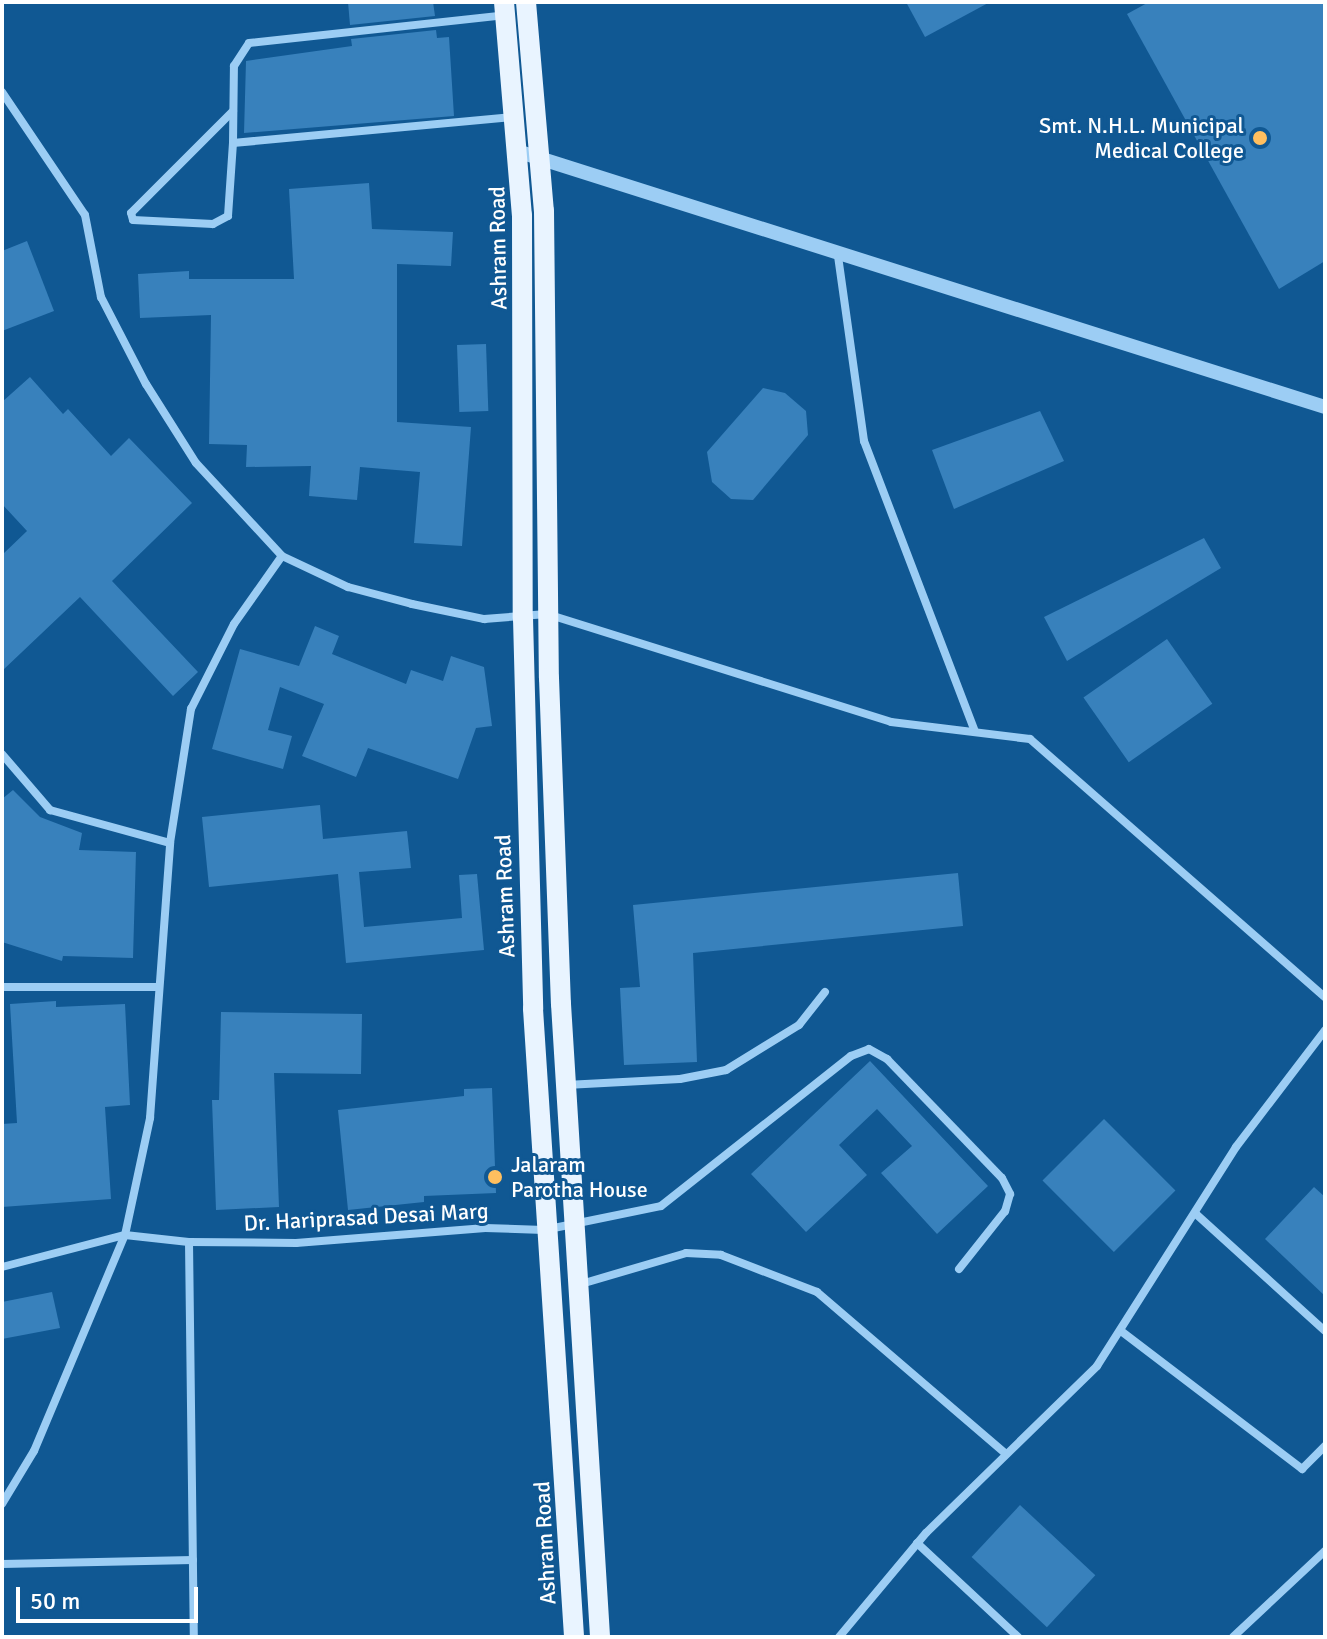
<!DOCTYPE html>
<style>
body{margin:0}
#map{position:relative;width:1327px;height:1639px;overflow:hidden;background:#105893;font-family:Signika,sans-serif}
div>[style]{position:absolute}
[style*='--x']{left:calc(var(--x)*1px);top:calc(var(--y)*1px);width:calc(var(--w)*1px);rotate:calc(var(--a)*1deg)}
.building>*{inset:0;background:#3881bc;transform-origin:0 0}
.minor>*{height:8px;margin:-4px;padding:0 4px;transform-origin:4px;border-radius:4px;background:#9ccdf4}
.tertiary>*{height:14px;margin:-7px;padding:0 7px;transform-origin:7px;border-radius:7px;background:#9ccdf4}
.primary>*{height:20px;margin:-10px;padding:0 10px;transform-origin:10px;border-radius:10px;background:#e9f4ff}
.dots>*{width:22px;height:22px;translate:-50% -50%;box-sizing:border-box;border:4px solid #105893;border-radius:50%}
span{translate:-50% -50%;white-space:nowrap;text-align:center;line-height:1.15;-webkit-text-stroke:6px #105893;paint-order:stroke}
.poi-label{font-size:22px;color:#fff}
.right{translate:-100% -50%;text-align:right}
.left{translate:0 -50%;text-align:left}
.street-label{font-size:22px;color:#fff}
.frame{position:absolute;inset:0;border:4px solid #fff;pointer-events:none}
.scale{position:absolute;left:16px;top:1587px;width:182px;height:36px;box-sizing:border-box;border:4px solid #fff;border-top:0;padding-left:10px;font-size:24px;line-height:28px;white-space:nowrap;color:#fff;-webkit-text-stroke:6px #105893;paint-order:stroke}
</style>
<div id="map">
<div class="building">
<div style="clip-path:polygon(348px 2px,433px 2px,435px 16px,350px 25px)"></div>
<div style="clip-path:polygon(906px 2px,990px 2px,925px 37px)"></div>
<div style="clip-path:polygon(1149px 2px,1325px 2px,1325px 261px,1279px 289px,1127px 14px)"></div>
<div style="clip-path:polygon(436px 30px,437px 38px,449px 37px,454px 116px,244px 133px,246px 61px,352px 46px,351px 39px)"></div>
<div style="clip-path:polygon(369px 183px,372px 229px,453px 232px,451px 266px,397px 264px,397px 422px,471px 427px,462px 546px,414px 543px,420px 472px,360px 467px,357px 500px,309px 496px,311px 466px,246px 467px,247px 445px,209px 444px,211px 315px,140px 318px,138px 274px,189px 271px,189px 279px,294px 279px,289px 189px)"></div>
<div style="clip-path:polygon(27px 241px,54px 311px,2px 331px,2px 251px)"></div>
<div style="left:486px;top:344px;width:67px;height:29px;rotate:88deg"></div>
<div style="clip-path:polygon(30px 377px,63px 414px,68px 409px,111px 456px,129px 438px,192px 503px,112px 581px,198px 672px,173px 696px,80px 597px,2px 671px,2px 555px,27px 531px,2px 504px,2px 402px)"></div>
<div style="clip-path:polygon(763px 388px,785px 393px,806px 411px,808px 435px,753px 500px,731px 499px,712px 482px,707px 452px)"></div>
<div style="clip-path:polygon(1040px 411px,1064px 461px,954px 509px,932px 450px)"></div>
<div style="clip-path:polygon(1204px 538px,1221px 568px,1067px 661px,1044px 617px)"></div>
<div style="clip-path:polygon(315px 626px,339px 636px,332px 654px,406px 684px,411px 670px,443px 681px,451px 656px,484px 667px,492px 726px,476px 728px,458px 779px,368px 748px,356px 777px,302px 756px,324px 704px,280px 687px,268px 730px,292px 736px,283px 769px,212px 749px,240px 649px,299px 666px)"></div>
<div style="left:1167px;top:639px;width:79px;height:102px;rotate:55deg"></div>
<div style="clip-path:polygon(13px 790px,40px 817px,82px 833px,79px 850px,136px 852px,133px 958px,63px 956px,62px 961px,2px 942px,2px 799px)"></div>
<div style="clip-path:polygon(320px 805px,323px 839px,407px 831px,411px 868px,359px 872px,364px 927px,462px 918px,459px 875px,477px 874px,484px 950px,346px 963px,338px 874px,209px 887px,202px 817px)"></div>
<div style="clip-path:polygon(958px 873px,963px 926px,693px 953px,697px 1062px,624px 1065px,620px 988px,640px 987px,633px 905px)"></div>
<div style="clip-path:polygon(56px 1001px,56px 1007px,125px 1004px,130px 1105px,105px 1107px,111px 1199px,2px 1207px,2px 1124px,17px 1123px,10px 1004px)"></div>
<div style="clip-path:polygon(221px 1012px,362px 1014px,361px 1074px,274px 1073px,279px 1207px,216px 1210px,212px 1100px,219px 1100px)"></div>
<div style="clip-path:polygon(870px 1061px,988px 1186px,937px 1234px,881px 1173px,912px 1146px,877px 1109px,839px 1145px,867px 1175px,806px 1232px,751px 1174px)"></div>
<div style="clip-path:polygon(492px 1088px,496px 1193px,424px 1196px,424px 1202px,348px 1210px,338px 1110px,464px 1096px,464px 1089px)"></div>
<div style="left:1104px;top:1119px;width:101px;height:87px;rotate:45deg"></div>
<div style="clip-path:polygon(1314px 1187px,1325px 1197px,1325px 1296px,1265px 1239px)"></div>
<div style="clip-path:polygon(52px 1292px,60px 1328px,2px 1339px,2px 1302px)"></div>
<div style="left:1020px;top:1505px;width:103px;height:71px;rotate:43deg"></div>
</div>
<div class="minor">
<div style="--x:2;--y:92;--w:148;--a:56"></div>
<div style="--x:85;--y:215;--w:84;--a:79"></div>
<div style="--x:101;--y:297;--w:98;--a:62.7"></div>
<div style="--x:146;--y:384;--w:93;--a:57.7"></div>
<div style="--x:196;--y:463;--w:127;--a:47.2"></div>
<div style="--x:282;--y:556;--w:73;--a:25.2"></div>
<div style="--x:348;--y:587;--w:66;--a:14.9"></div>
<div style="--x:412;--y:604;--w:74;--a:11.8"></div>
<div style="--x:484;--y:619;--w:63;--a:-4.5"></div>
<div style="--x:547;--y:614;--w:361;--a:17.4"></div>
<div style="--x:891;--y:722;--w:140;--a:7"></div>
<div style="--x:1030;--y:739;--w:392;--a:41.2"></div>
<div style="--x:233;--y:111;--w:144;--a:135"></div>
<div style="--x:131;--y:213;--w:7;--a:74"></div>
<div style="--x:133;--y:220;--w:80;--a:2.9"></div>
<div style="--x:213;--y:224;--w:17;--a:-28"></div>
<div style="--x:228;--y:216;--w:73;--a:-86.1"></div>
<div style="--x:233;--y:143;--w:77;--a:-89.3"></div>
<div style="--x:234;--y:66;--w:27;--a:-57"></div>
<div style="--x:249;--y:43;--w:258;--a:-6.2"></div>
<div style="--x:233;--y:143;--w:282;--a:-5.3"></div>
<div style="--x:838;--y:256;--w:187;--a:82"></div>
<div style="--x:864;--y:441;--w:311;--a:69.1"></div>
<div style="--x:2;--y:754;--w:74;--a:49.4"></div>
<div style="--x:50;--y:810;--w:124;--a:15.4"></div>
<div style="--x:2;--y:987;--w:156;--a:0"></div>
<div style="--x:566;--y:1085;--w:114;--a:-3"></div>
<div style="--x:680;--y:1079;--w:47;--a:-11.1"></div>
<div style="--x:726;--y:1070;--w:86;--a:-31.7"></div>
<div style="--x:799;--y:1025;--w:42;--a:-51.8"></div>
<div style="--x:1196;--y:1214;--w:174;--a:42.2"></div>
<div style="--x:189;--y:1242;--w:395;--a:89.3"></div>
<div style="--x:2;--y:1267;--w:127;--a:-14.6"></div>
<div style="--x:125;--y:1235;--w:64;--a:6.2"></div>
<div style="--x:189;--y:1242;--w:107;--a:0.5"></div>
<div style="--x:296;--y:1243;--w:190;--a:-4.5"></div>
<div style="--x:485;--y:1228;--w:59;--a:1.9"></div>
<div style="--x:544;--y:1230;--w:119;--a:-11.6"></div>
<div style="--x:661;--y:1206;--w:242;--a:-38.3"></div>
<div style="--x:851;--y:1056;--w:19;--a:-21"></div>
<div style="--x:869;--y:1049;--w:21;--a:29"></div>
<div style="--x:887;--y:1059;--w:165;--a:46"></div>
<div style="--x:1002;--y:1178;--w:18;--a:63"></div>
<div style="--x:1010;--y:1194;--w:18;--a:106"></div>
<div style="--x:1005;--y:1211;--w:74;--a:128.4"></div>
<div style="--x:581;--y:1284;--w:109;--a:-16.4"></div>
<div style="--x:686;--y:1253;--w:35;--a:3"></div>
<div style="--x:721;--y:1255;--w:103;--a:21.1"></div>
<div style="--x:817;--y:1292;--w:249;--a:40.6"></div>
<div style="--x:1121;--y:1331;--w:228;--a:37.3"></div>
<div style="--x:1302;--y:1469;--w:33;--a:-45"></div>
<div style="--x:2;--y:1504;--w:62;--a:-58.9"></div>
<div style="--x:34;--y:1451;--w:234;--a:-67.2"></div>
<div style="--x:125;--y:1235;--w:120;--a:-77.9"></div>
<div style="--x:150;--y:1118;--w:276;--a:-85.8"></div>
<div style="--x:170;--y:843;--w:136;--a:-81.1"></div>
<div style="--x:191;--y:709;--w:95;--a:-63.2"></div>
<div style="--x:234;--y:624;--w:83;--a:-54.8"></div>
<div style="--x:917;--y:1543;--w:138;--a:42.9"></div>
<div style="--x:2;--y:1564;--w:191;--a:-1.2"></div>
<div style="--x:839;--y:1637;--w:136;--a:-50.1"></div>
<div style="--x:926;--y:1533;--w:239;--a:-44.3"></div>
<div style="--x:1097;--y:1366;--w:259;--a:-57.6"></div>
<div style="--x:1236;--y:1147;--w:147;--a:-52.7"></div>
<div style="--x:1233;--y:1637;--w:126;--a:-43.1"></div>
</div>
<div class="tertiary">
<div style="--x:520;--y:152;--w:844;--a:17.58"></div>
</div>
<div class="primary">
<div style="--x:504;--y:2;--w:214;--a:85.2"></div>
<div style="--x:522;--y:215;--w:403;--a:89.9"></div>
<div style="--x:523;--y:618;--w:391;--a:88.5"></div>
<div style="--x:533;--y:1009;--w:629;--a:86.26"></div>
<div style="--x:526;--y:2;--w:210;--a:85.1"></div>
<div style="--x:544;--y:211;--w:467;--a:89.4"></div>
<div style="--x:549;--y:678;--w:326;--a:87.9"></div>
<div style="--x:561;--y:1004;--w:634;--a:86.47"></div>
</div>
<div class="dots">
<div style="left:1260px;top:138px;background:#ffbf5f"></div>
<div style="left:495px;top:1177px;background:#ffbf5f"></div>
</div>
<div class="poi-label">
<span class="right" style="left:1244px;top:138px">Smt. N.H.L. Municipal<br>Medical College</span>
<span class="left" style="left:511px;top:1177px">Jalaram<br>Parotha House</span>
</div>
<div class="street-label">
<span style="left:498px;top:248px;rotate:-91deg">Ashram Road</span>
<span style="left:505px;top:896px;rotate:-92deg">Ashram Road</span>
<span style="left:366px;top:1217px;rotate:-3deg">Dr. Hariprasad Desai Marg</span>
<span style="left:545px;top:1543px;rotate:-93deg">Ashram Road</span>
</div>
<div class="frame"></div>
<div class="scale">50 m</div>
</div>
